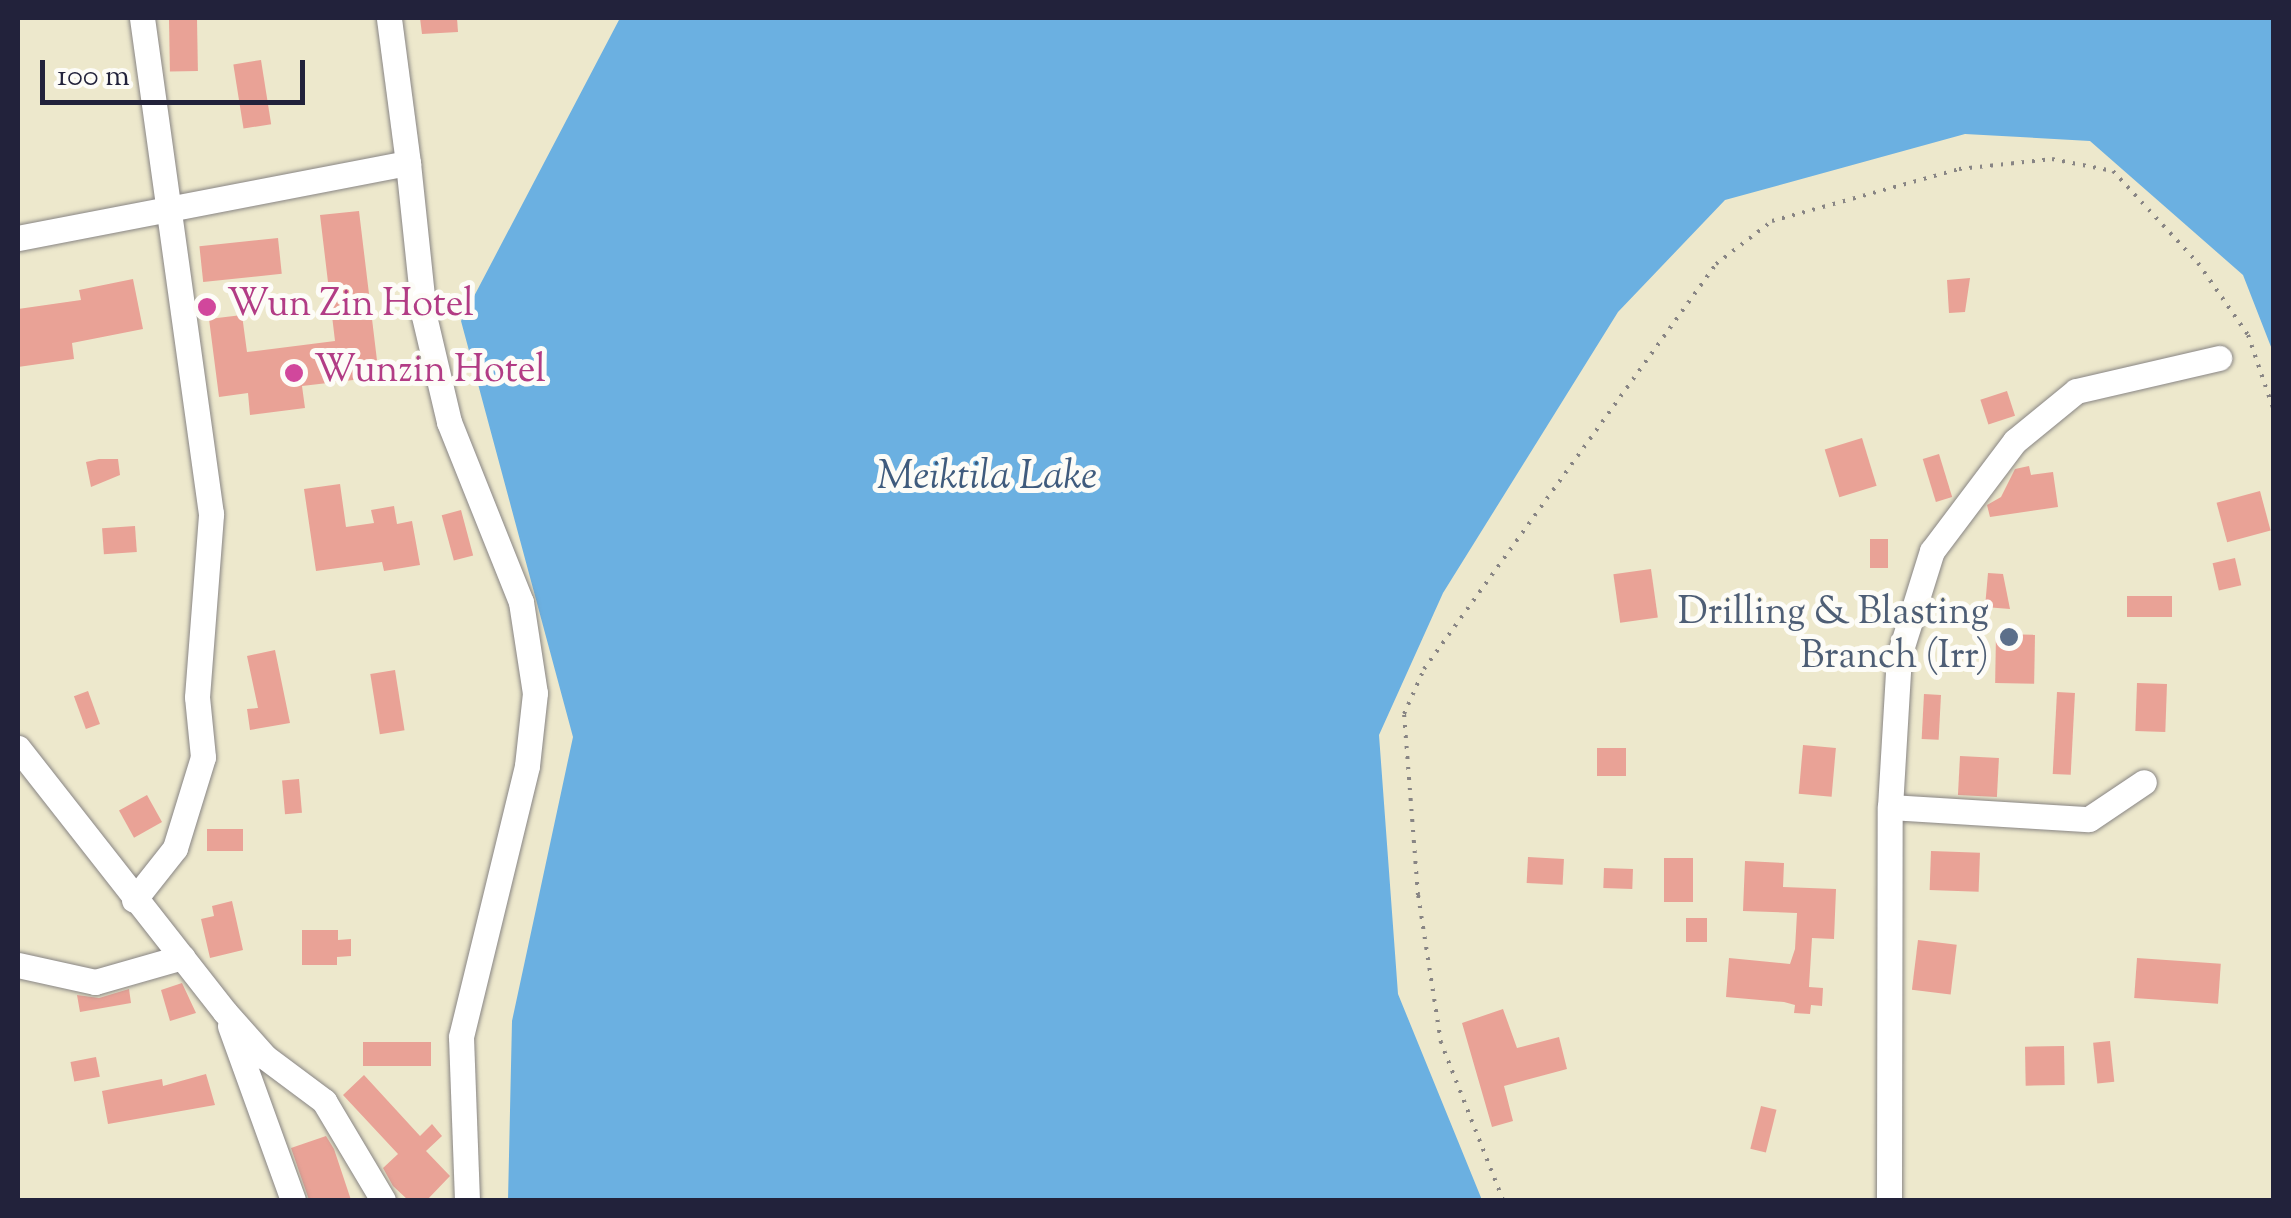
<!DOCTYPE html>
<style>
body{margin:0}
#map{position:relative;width:2291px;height:1218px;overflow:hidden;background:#ede8cc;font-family:"Sorts Mill Goudy",serif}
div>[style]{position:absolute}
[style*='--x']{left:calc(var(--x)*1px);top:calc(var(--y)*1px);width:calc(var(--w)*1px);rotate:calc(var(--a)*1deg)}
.water>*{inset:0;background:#6bb0e1}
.building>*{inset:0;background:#e9a296;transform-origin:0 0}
.path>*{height:4px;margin-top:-2px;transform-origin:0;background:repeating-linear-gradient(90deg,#888584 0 2.5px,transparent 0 10.5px)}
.roads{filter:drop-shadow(0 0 2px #888584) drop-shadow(0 0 2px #888584)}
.minor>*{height:25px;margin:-12.5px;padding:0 12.5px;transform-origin:12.5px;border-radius:12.5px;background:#fff}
.dots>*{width:28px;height:28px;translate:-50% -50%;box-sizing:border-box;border:5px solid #fdfcf7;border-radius:50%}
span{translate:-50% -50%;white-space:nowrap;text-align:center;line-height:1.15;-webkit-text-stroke:10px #fdfcf7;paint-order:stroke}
.hotel-label{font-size:38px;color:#b23c85}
.left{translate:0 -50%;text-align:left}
.service-label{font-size:38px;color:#4e5e75}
.right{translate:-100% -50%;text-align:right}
.water-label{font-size:40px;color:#3f5b7d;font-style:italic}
.frame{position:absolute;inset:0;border:20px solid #22223b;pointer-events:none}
.scale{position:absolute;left:40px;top:60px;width:265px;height:45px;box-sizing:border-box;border:5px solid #22223b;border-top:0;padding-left:12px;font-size:30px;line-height:35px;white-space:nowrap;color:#22223b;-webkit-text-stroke:8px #fdfcf7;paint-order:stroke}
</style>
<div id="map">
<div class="water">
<div style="clip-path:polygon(620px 18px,2273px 18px,2273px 352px,2243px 275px,2090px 141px,1965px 134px,1725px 200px,1618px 312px,1443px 593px,1379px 735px,1398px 994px,1482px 1200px,508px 1200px,512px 1021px,573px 737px,461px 321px)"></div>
</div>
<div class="building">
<div style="clip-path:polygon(420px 18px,457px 18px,458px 32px,422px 34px)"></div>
<div style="left:197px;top:19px;width:52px;height:28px;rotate:89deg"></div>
<div style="left:261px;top:60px;width:65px;height:28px;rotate:81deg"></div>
<div style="clip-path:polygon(359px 211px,379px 377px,302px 386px,305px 408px,250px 415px,248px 393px,219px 397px,209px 319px,242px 315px,247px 352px,335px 341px,320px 215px)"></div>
<div style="left:278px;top:238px;width:36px;height:79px;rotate:84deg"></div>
<div style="clip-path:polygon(1970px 278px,1965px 312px,1949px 313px,1947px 280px)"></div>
<div style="clip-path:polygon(133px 279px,143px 329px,72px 343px,74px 359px,18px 367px,18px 309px,81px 300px,79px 290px)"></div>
<div style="left:2007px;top:391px;width:26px;height:28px;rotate:72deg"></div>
<div style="left:1862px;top:438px;width:50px;height:39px;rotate:73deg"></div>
<div style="left:1939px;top:454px;width:45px;height:17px;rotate:73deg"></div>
<div style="clip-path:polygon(99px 459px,118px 459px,120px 475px,91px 487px,86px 462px)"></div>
<div style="clip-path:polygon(2029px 466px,2031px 475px,2053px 472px,2058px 507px,1990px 517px,1987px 505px,2001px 497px,2015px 469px)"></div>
<div style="clip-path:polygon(340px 484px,346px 527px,374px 523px,371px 510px,394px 506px,397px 524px,412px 521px,420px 565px,384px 571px,382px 562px,316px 571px,304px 489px)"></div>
<div style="left:2260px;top:491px;width:41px;height:45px;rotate:75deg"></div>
<div style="left:461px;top:510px;width:47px;height:20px;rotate:75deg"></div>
<div style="left:135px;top:526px;width:26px;height:33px;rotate:86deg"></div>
<div style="left:1870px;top:539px;width:18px;height:29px"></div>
<div style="left:2235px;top:558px;width:28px;height:23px;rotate:77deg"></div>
<div style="left:1651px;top:569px;width:49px;height:38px;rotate:82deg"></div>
<div style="clip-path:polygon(1988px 573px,2003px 574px,2010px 609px,1985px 607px)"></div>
<div style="left:2172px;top:596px;width:21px;height:45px;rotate:90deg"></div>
<div style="left:1996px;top:634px;width:39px;height:49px;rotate:1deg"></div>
<div style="clip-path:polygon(275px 650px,290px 723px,250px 730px,247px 709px,258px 708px,247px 656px)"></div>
<div style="left:395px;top:670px;width:61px;height:25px;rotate:81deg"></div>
<div style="left:2137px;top:683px;width:30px;height:48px;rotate:2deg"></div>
<div style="left:88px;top:691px;width:35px;height:15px;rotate:70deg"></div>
<div style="left:2057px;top:692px;width:18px;height:82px;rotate:3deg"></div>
<div style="left:1924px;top:694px;width:17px;height:45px;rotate:3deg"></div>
<div style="left:1803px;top:745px;width:33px;height:49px;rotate:5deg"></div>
<div style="left:1597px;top:748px;width:29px;height:28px"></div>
<div style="left:1960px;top:756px;width:39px;height:39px;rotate:3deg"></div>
<div style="left:299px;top:779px;width:34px;height:17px;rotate:85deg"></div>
<div style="left:147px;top:795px;width:31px;height:32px;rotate:61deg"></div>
<div style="left:243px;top:829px;width:22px;height:36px;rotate:90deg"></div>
<div style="left:1931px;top:851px;width:49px;height:39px;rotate:2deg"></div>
<div style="left:1528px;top:857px;width:36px;height:26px;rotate:3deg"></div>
<div style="left:1664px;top:858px;width:29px;height:44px"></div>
<div style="clip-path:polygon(1745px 861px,1784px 863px,1783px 887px,1836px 889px,1834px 939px,1812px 938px,1809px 987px,1823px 988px,1822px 1006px,1811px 1005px,1810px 1014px,1794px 1013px,1795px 1005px,1784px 1002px,1726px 997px,1729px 958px,1790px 964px,1795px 949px,1797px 913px,1743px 911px)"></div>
<div style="left:1604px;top:868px;width:29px;height:20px;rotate:2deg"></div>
<div style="clip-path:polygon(232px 901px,243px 950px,210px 958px,201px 919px,214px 916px,212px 906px)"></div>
<div style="left:1686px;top:918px;width:21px;height:24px"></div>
<div style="clip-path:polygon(302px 930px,338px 930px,338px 940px,351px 939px,351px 956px,337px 957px,337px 965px,302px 965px)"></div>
<div style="left:1918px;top:940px;width:39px;height:50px;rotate:7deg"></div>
<div style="left:2137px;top:958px;width:84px;height:40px;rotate:4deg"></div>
<div style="clip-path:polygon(182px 983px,196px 1013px,170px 1021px,161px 990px)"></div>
<div style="clip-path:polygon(129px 989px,131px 1003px,80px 1012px,77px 995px,99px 998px)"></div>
<div style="clip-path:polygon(1503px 1009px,1517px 1048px,1559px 1037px,1567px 1069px,1504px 1086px,1513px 1121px,1492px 1127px,1462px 1023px)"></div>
<div style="left:2110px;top:1041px;width:41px;height:17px;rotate:84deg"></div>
<div style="left:431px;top:1042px;width:24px;height:68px;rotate:90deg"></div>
<div style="left:2064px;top:1046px;width:39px;height:39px;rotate:89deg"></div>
<div style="left:96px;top:1057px;width:20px;height:26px;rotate:79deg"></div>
<div style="clip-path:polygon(206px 1074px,215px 1105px,108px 1124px,102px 1091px,162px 1079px,163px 1086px)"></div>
<div style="clip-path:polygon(364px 1075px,420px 1136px,432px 1124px,442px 1136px,426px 1151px,450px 1176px,427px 1200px,408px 1200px,393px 1186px,383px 1168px,398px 1154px,343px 1095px)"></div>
<div style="left:1761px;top:1106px;width:16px;height:44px;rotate:14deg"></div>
<div style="clip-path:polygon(326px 1136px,334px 1149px,351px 1200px,309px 1200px,291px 1148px)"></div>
</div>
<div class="path">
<div style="--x:1503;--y:1200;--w:169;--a:-111.5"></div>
<div style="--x:1441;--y:1043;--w:150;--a:-98.8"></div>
<div style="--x:1418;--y:895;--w:182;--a:-94.4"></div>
<div style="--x:1404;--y:714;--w:49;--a:-66"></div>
<div style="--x:1424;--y:669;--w:499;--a:-54.2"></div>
<div style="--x:1716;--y:264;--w:71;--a:-37.5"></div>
<div style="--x:1772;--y:221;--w:194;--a:-15.5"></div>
<div style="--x:1959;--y:169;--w:94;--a:-6.1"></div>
<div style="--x:2052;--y:159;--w:62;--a:11.1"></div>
<div style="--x:2113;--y:171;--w:125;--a:47.3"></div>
<div style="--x:2198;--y:263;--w:88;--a:55.2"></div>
<div style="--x:2248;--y:335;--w:80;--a:71.1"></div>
</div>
<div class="roads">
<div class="minor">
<div style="--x:408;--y:163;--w:154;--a:84"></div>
<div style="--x:424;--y:316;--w:109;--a:76.7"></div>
<div style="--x:449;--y:422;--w:194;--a:68.2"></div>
<div style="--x:521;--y:602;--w:92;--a:81.3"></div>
<div style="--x:535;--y:693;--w:73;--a:96.3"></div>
<div style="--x:527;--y:766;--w:279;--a:103.7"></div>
<div style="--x:461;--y:1037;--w:163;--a:87.9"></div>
<div style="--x:18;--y:238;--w:397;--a:-10.9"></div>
<div style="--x:408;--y:163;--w:146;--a:-97.5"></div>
<div style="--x:18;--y:748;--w:335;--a:51.9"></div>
<div style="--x:225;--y:1012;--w:60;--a:48.4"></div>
<div style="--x:265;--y:1057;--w:74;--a:36.7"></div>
<div style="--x:324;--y:1101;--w:115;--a:59.2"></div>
<div style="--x:1890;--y:807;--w:199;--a:3.5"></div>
<div style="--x:2089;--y:819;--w:66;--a:-33.9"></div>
<div style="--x:134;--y:900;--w:66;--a:-51.7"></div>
<div style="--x:175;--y:848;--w:95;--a:-72.9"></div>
<div style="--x:203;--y:757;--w:60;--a:-95.7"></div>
<div style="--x:197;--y:697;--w:184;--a:-85.6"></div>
<div style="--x:211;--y:514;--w:501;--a:-97.92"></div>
<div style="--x:18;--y:965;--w:79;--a:12.4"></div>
<div style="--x:95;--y:982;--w:91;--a:-15.9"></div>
<div style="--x:230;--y:1026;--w:185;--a:70.1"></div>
<div style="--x:1889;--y:1200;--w:393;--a:-89.9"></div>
<div style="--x:1890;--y:807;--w:151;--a:-86.6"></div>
<div style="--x:1899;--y:656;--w:110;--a:-72.6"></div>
<div style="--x:1932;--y:551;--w:138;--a:-53"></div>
<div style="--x:2015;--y:441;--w:79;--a:-39.3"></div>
<div style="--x:2076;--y:391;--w:147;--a:-13"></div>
</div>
</div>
<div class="dots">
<div style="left:207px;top:307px;background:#d1479c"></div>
<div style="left:294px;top:373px;background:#d1479c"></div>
<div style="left:2009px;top:637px;background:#5c6f8a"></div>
</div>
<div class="hotel-label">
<span class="left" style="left:227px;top:307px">Wun Zin Hotel</span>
<span class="left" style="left:314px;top:373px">Wunzin Hotel</span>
</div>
<div class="service-label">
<span class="right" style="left:1989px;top:637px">Drilling &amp; Blasting<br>Branch (Irr)</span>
</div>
<div class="water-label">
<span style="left:987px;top:479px">Meiktila Lake</span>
</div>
<div class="frame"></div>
<div class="scale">100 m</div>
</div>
